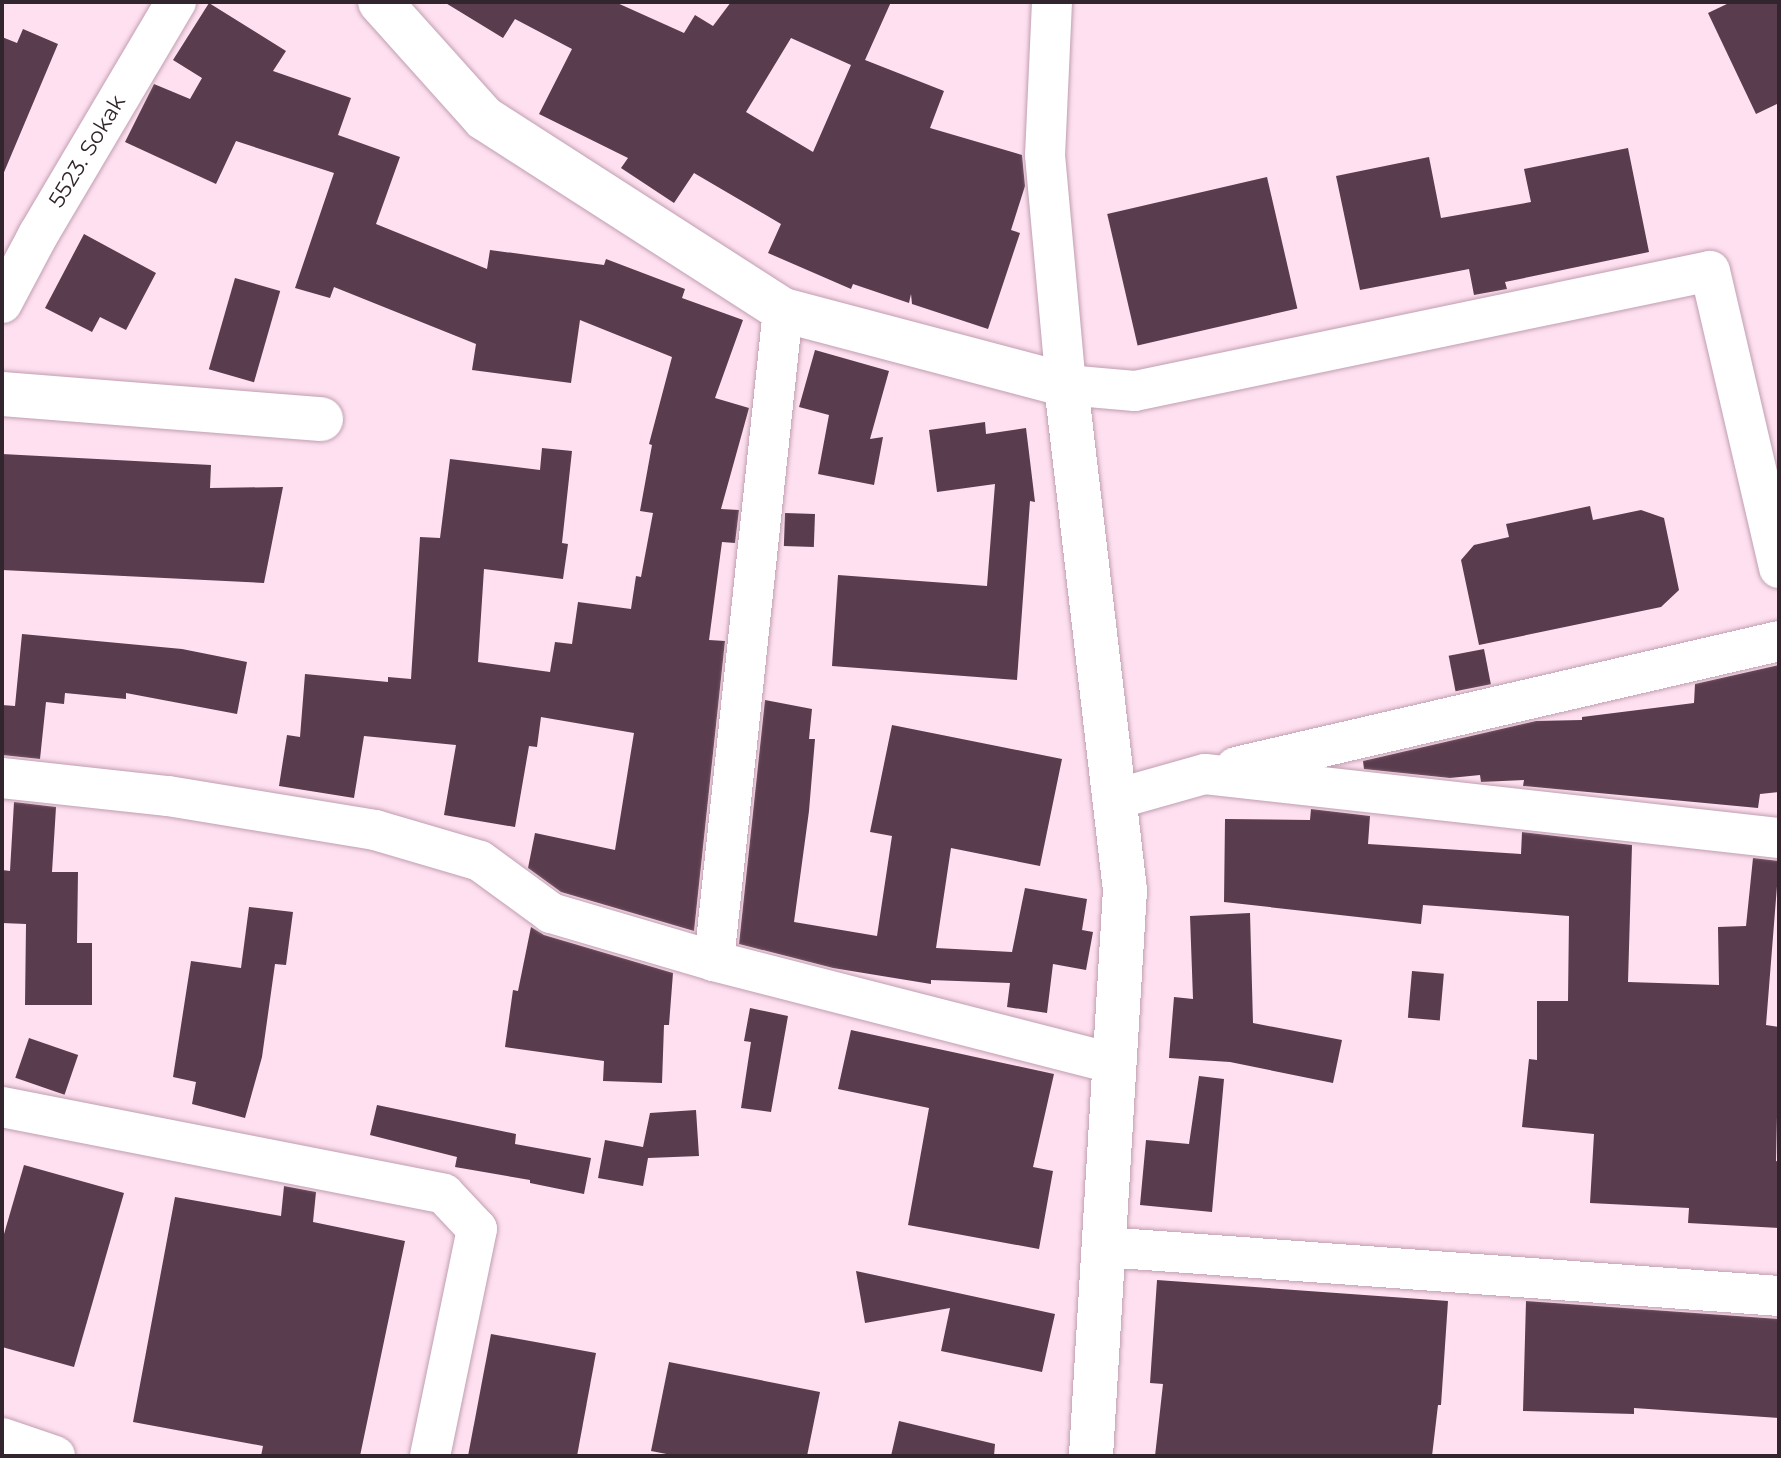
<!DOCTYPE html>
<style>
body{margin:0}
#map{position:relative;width:1781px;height:1458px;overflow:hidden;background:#fee0f0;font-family:Montserrat,sans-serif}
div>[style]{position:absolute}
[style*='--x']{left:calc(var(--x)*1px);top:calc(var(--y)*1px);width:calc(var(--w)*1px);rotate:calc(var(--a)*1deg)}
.building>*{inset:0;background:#593c4d;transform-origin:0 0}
.roads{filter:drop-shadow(0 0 2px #c09eb0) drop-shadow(0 0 2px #c09eb0)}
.minor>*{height:40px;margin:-20px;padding:0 20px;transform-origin:20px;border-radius:20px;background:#fff}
.tertiary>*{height:44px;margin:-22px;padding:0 22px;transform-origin:22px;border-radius:22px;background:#fff}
span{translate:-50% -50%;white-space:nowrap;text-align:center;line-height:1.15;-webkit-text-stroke:8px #fff;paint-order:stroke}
.street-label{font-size:22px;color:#32252d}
.frame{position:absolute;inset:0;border:4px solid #32252d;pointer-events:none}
</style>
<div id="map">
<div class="building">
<div style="clip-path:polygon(evenodd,444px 2px,615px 2px,684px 33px,695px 15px,713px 26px,731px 2px,891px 2px,865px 60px,944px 91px,930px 128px,1022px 155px,1025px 186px,1011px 230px,1020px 233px,988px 329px,912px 304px,911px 294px,909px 303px,853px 284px,851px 289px,768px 253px,781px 224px,694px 173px,674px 203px,621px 168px,628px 158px,539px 114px,572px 49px,515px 19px,503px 38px,444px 2px,791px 38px,851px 65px,813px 152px,746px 112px,791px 38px)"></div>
<div style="clip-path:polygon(1731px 2px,1779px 2px,1779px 103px,1756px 114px,1708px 13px)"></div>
<div style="clip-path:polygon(209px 3px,286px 51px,273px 71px,351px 98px,338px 135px,400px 157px,376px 224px,487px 269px,490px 250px,604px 265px,606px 259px,685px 289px,682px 298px,743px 320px,715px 398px,749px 408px,721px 509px,739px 510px,735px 543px,722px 542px,709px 640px,725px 641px,694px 931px,561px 892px,528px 868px,535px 833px,615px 850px,634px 733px,541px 717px,537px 747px,529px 746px,515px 827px,444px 815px,456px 745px,364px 736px,354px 798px,279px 786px,287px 735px,300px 737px,305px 674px,388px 682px,388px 677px,411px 679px,420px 537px,440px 538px,450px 459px,540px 470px,542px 448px,572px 451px,562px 543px,568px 544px,563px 579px,484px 569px,478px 662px,550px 672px,555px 642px,572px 644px,578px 602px,631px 609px,636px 576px,641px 577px,653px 513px,640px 511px,652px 445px,649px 444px,672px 357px,580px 320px,571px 383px,472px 370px,476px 344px,334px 287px,330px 298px,295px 288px,334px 173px,236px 141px,216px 184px,125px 142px,154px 84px,190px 99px,202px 78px,173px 60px)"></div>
<div style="clip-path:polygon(23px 29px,58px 44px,2px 177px,2px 37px,17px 43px)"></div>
<div style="clip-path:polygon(1628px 148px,1649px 252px,1505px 282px,1507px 289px,1474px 295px,1469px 269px,1360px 290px,1336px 176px,1429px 157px,1441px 218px,1531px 202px,1524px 169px)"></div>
<div style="left:1267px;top:177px;width:135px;height:164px;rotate:77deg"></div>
<div style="clip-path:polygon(84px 234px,156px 273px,126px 330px,100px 317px,92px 332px,45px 308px)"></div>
<div style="left:235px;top:278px;width:47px;height:95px;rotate:16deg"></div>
<div style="clip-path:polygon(815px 350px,889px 371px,870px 439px,883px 437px,874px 485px,818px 474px,829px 415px,799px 407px)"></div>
<div style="clip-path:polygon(985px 422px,986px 434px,1026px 428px,1035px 502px,1030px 501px,1017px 680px,832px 666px,838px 575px,987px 586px,995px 484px,937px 492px,929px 430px)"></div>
<div style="clip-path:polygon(2px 454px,211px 465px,210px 488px,283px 487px,264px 583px,2px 570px)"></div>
<div style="clip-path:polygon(1590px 506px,1593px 520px,1641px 510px,1664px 518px,1679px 590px,1661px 607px,1479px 645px,1461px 560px,1474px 545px,1509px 537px,1506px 524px)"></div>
<div style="left:785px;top:513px;width:30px;height:33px;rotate:2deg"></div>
<div style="clip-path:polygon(22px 634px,182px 649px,247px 662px,237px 714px,126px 693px,126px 699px,65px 693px,64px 704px,46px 702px,40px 759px,2px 755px,2px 705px,15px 706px)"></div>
<div style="left:1484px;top:649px;width:36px;height:36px;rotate:79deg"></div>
<div style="clip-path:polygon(1779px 665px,1779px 792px,1760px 794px,1758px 808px,1523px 786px,1524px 780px,1481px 782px,1480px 775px,1450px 778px,1364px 769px,1363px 761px,1536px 721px,1582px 720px,1582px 717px,1694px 703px,1695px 684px)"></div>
<div style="clip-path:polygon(765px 700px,812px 709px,809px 739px,815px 739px,809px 811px,794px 922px,877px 936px,892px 836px,870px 832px,892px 725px,1062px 759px,1040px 866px,951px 848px,936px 948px,1012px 952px,1025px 888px,1087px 899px,1082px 930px,1093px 932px,1086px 970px,1053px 964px,1047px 1013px,1007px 1007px,1010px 983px,931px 980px,931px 984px,833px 968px,739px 944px)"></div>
<div style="clip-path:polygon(14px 802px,56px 807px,52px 872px,78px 872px,77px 943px,92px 943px,92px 1005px,25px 1005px,26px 924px,2px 923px,2px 870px,10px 871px)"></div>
<div style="clip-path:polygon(1311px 809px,1370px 816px,1368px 844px,1521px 854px,1522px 832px,1632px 845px,1628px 982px,1719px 985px,1718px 927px,1746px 926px,1753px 858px,1779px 861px,1766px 1025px,1779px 1027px,1776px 1161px,1779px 1162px,1779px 1228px,1688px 1223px,1689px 1208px,1590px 1203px,1594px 1134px,1522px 1127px,1529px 1059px,1537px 1060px,1537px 1001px,1568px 1001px,1569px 916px,1423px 905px,1421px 924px,1224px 902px,1225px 819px,1310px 820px)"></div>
<div style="clip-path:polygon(249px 907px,293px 912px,286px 965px,275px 964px,262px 1057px,245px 1118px,192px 1104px,196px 1082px,173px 1077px,191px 961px,241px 968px)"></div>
<div style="clip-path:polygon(1250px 913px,1253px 1023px,1342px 1040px,1333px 1083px,1230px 1062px,1169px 1058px,1174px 997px,1193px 999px,1190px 916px)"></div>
<div style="clip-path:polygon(531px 927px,544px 935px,673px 973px,669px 1025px,664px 1025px,662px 1083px,603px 1081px,604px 1061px,505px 1047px,513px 990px,518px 991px)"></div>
<div style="left:1412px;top:971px;width:32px;height:47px;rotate:5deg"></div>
<div style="clip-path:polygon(750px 1008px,788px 1016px,771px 1112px,741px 1108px,751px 1042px,744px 1041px)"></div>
<div style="clip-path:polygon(851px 1030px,1054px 1074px,1033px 1167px,1053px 1171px,1039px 1249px,908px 1225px,929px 1108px,838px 1089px)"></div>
<div style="left:29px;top:1038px;width:52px;height:42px;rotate:19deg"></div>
<div style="clip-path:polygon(1199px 1076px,1224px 1079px,1212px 1212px,1140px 1205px,1146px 1140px,1189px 1144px)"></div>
<div style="clip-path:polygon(377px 1105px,516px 1134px,515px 1144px,591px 1158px,584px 1194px,530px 1183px,530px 1180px,455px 1167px,457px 1157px,370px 1135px)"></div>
<div style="clip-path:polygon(696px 1110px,699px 1156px,648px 1158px,643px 1186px,598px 1178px,605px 1140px,643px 1147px,650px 1113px)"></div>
<div style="clip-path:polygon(24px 1165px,124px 1193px,74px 1367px,2px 1347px,2px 1241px)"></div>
<div style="clip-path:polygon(284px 1186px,316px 1192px,313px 1222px,405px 1241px,360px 1456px,261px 1456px,263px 1446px,133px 1422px,175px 1197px,281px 1216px)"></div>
<div style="clip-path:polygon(856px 1271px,1055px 1314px,1042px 1372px,941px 1351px,950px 1308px,865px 1323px)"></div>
<div style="clip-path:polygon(1157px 1280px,1448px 1301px,1441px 1405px,1438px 1405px,1432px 1456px,1155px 1456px,1163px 1384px,1150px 1383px)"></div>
<div style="clip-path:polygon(1526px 1301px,1779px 1319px,1779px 1418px,1634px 1408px,1634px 1414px,1523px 1411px)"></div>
<div style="clip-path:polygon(491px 1334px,596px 1353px,577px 1456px,468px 1456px)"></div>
<div style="clip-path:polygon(669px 1362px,820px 1392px,807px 1456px,677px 1456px,651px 1451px)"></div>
<div style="clip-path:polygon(899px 1421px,995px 1444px,994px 1456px,891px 1456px)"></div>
</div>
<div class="roads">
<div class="minor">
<div style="--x:1052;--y:2;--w:153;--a:92.6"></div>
<div style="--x:1045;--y:155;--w:231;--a:84.8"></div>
<div style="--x:1066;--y:385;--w:69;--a:5"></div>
<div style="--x:1135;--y:391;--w:587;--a:-11.79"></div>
<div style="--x:1710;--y:271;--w:305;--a:76.9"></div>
<div style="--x:2;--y:303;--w:77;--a:-62.1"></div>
<div style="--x:38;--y:235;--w:271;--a:-59.4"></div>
<div style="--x:1236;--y:767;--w:557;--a:-13.06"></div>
<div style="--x:2;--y:778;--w:167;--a:6.2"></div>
<div style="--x:168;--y:796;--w:210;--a:9.3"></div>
<div style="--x:375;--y:830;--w:109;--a:16.4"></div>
<div style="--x:480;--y:861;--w:88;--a:36.2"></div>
<div style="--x:551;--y:913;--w:170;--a:16.4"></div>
<div style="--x:714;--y:961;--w:413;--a:14.4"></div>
<div style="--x:1116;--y:799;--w:92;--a:-15.7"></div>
<div style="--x:1205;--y:774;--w:578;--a:6.36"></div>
<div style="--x:714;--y:961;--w:655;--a:-83.95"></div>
<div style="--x:2;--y:1107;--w:450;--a:11.1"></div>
<div style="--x:444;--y:1194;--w:48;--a:46.7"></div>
<div style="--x:477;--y:1229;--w:232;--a:101.7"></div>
<div style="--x:1104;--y:1247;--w:677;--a:4.15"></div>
<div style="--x:2;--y:1438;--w:56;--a:18.8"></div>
</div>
<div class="tertiary">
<div style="--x:380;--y:2;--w:156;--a:48.1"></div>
<div style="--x:484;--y:118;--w:355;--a:32.7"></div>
<div style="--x:783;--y:310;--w:293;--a:14.8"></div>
<div style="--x:1066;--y:385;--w:508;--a:83.34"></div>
<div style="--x:1125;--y:890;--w:567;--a:93.44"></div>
<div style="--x:2;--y:394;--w:320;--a:4.5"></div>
</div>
</div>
<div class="street-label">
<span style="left:87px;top:151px;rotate:-59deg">5523. Sokak</span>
</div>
<div class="frame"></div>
</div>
